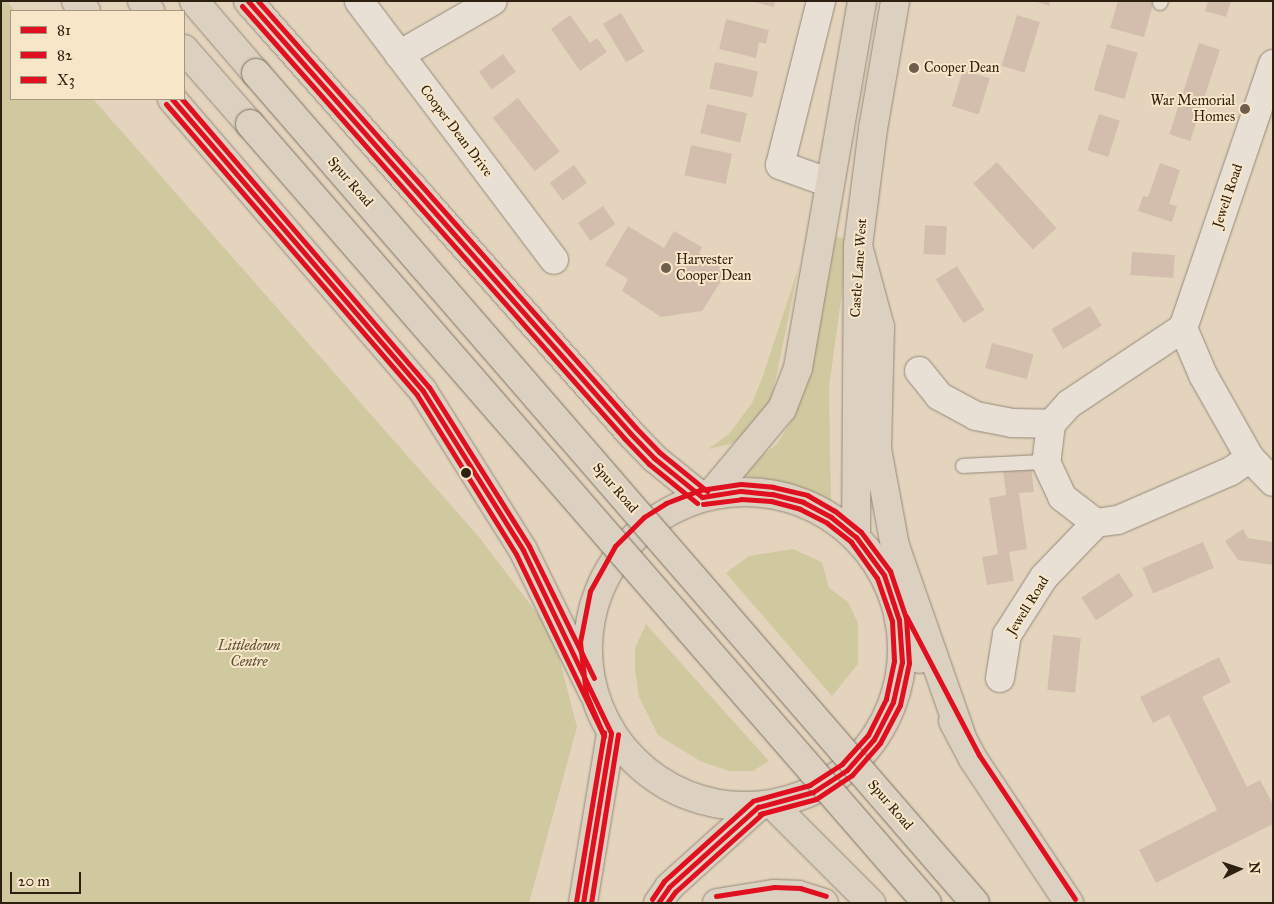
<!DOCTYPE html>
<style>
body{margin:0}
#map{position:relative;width:1274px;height:904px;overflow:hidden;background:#e4d4bd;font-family:"IM FELL Great Primer",serif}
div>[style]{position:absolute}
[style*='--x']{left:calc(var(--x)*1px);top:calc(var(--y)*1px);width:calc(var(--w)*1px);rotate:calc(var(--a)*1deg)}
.green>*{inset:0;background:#d0c89f}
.building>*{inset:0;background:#d3beae;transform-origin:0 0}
.roads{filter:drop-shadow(0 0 1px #94897a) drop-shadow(0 0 1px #94897a)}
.service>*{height:14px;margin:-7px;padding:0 7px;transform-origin:7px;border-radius:7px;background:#e8e0d4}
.minor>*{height:28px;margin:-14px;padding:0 14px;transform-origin:14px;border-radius:14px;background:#e8e0d4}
.primary>*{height:28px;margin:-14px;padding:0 14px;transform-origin:14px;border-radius:14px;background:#dcd1c0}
.primary>.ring{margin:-14px;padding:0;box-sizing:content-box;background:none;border:28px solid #dcd1c0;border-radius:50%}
.trunk>*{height:28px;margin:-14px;padding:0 14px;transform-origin:14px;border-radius:14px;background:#dcd1c0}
.bridges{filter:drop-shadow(0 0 1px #7a7063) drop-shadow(0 0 1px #7a7063)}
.trunk-bridge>*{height:28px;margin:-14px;padding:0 14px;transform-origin:14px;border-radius:14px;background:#dcd1c0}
.bus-1>*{height:5px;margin:-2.5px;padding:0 2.5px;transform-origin:2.5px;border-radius:2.5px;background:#e01021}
.bus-2>*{height:5px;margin:-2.5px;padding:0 2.5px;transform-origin:2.5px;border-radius:2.5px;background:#e01021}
.bus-3>*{height:5px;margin:-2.5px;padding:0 2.5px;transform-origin:2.5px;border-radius:2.5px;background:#e01021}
.dots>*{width:14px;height:14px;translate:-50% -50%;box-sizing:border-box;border:2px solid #f8e6c9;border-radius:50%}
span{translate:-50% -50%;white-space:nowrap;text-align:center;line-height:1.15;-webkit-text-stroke:4px #f8e6c9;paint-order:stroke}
.poi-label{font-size:14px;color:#2e2010}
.left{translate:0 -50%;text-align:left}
.right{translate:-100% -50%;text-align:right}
.street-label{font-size:14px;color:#2e2010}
.park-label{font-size:14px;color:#5a4f34;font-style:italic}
.frame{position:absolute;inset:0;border:2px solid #2e2010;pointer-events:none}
.legend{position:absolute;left:10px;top:10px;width:175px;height:90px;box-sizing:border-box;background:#f8e6c9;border:1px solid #a7977f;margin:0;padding:6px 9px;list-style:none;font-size:15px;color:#2e2010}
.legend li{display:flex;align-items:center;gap:10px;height:25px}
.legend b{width:25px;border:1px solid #a7977f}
.north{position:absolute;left:1214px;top:844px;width:50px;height:50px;-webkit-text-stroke:4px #f8e6c9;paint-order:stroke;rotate:86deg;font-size:14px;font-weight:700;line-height:20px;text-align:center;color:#2e2010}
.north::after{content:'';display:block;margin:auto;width:18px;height:22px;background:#2e2010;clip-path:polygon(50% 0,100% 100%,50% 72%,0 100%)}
.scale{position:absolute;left:10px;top:872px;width:71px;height:22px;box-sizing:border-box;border:2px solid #2e2010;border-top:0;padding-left:6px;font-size:15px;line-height:18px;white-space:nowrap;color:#2e2010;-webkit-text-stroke:4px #f8e6c9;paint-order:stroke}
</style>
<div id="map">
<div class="green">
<div style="clip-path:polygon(1px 1px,7px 1px,15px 11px,11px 11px,11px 99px,93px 99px,478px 536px,553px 634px,577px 727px,529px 903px,1px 903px)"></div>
<div style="clip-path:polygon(836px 237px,849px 239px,829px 388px,831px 501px,779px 481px,737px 475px,777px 444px,795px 415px)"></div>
<div style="clip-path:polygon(799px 266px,772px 397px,763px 415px,748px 433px,731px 444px,708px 449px,729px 434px,752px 403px,763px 376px)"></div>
<div style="clip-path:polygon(793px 549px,822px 562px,829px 588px,848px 602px,858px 623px,858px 664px,832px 696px,726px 573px,749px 556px)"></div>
<div style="clip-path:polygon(646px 624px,769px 761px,753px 771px,729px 771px,700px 761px,658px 735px,639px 697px,635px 670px,635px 648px)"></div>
</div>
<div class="building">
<div style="clip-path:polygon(750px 1px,775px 1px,774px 7px)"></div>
<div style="clip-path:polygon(1034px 1px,1050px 1px,1049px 6px)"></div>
<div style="clip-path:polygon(1118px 1px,1154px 1px,1144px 37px,1110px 28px)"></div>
<div style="clip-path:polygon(1208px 1px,1231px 1px,1226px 17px,1205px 11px)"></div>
<div style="left:621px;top:13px;width:45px;height:21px;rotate:59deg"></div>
<div style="clip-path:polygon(570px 15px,590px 43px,597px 38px,607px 52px,580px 71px,551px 29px)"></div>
<div style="left:1017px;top:15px;width:24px;height:53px;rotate:17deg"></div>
<div style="clip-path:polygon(726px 19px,769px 30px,766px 44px,759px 42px,756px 58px,719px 49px)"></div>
<div style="left:1199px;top:43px;width:22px;height:96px;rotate:18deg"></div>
<div style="left:1107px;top:44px;width:32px;height:48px;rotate:16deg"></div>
<div style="left:503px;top:54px;width:22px;height:30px;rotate:54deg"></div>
<div style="left:715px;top:62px;width:44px;height:27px;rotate:12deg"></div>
<div style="left:963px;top:70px;width:28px;height:38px;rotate:17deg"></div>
<div style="left:518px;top:98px;width:68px;height:32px;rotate:52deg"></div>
<div style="left:707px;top:104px;width:41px;height:30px;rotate:13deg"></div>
<div style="left:1099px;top:114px;width:22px;height:38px;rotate:18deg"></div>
<div style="left:691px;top:145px;width:42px;height:31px;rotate:12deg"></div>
<div style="left:997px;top:162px;width:89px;height:32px;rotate:48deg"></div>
<div style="clip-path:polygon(1160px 163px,1180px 170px,1169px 204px,1177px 206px,1172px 222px,1138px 211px,1143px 196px,1148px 197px)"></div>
<div style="left:574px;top:165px;width:22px;height:30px;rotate:54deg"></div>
<div style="left:603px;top:206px;width:22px;height:30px;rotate:56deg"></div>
<div style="left:925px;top:225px;width:22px;height:29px;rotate:3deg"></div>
<div style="clip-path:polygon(628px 226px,664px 248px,674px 231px,702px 247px,699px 253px,727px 272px,702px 311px,661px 317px,622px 291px,628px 279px,605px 265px)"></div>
<div style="left:1132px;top:252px;width:43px;height:23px;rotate:4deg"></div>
<div style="left:957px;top:266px;width:52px;height:25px;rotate:58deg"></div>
<div style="left:1090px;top:306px;width:23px;height:45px;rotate:59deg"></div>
<div style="left:992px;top:343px;width:43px;height:26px;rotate:15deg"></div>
<div style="clip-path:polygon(1031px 466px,1034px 492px,1019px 493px,1027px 549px,1009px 552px,1014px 581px,987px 585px,982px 557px,998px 554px,989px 498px,1006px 495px,1003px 470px)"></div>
<div style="clip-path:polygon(1243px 529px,1248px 538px,1273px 542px,1273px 565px,1238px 560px,1225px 541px)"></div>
<div style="left:1203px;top:542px;width:28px;height:66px;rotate:67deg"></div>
<div style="left:1119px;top:573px;width:27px;height:45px;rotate:57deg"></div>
<div style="left:1053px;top:635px;width:28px;height:55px;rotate:6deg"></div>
<div style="clip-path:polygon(1219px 657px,1231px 682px,1202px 697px,1247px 787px,1260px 780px,1273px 804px,1273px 824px,1156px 883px,1139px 850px,1217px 810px,1169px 715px,1153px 723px,1140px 697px)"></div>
</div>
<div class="roads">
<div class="service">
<div style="--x:1160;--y:3;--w:2;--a:-63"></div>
<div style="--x:963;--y:466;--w:83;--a:-2.8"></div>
</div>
<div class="minor">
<div style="--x:359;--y:1;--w:324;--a:53"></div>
<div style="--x:821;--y:1;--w:169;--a:104"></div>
<div style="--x:780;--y:165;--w:53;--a:19.8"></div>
<div style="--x:399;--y:55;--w:108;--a:-29.9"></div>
<div style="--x:1273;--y:64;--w:279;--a:108.8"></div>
<div style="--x:1183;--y:328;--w:51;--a:66.9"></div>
<div style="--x:1203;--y:375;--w:95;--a:60.5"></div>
<div style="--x:1250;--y:458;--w:33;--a:46"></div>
<div style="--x:1183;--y:328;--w:137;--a:146.3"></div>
<div style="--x:1069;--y:404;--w:27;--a:132"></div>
<div style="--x:1051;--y:424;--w:38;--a:97"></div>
<div style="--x:1046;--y:462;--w:38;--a:65"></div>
<div style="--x:1062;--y:497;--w:43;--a:37.4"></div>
<div style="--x:1096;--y:523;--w:22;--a:-8"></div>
<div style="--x:1118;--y:520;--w:123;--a:-23.4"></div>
<div style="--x:1231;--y:471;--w:23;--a:-34"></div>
<div style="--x:919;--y:371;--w:32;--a:51"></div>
<div style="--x:939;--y:396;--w:42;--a:28.4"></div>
<div style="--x:976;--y:416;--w:37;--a:11"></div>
<div style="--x:1012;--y:423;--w:39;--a:1"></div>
<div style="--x:1000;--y:678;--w:44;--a:-80.8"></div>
<div style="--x:1007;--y:635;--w:69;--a:-57.5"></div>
<div style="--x:1044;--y:577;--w:75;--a:-46.1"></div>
</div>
<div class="primary">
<div class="ring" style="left:588px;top:492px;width:286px;height:286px"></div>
<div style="--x:710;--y:495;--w:112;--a:-50.1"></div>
<div style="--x:782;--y:409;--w:44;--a:-68.7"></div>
<div style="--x:798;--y:368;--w:373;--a:-80.1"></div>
<div style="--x:856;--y:537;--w:291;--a:-89.6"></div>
<div style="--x:858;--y:246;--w:118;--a:-82.7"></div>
<div style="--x:873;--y:129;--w:130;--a:-80.2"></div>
<div style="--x:583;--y:903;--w:172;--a:-80.6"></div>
<div style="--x:658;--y:903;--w:19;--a:-55"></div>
<div style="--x:669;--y:887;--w:120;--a:-42"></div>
</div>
<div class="trunk">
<div style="--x:76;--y:1;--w:14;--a:45"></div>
<div style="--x:142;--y:1;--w:13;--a:51"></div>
<div style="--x:194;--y:1;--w:95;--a:49.3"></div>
<div style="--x:248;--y:1;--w:577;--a:48.51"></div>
<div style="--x:630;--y:433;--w:35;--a:46"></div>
<div style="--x:654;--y:458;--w:62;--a:39.1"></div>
<div style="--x:184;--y:49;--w:100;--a:48.7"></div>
<div style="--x:172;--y:99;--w:385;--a:49.3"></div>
<div style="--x:423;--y:391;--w:188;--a:57.8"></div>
<div style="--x:523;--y:550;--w:158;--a:63.8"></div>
<div style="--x:858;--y:246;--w:84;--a:74.8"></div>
<div style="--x:880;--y:327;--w:122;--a:91.4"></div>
<div style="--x:877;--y:449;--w:99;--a:79.5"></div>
<div style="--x:895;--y:546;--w:202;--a:70.7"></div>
<div style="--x:899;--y:620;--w:44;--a:61.7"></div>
<div style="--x:953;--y:721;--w:43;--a:62.2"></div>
<div style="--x:973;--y:759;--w:173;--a:56.3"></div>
<div style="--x:773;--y:805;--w:139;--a:45"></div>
<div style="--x:717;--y:903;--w:58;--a:-9"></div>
<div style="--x:774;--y:894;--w:24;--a:2"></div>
<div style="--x:798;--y:895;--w:27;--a:17"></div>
</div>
</div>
<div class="bridges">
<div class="trunk-bridge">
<div style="--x:256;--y:73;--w:1098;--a:49.1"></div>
<div style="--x:250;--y:124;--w:1032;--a:49.01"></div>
</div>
</div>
<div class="bus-1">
<div style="--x:248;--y:1;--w:577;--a:48.51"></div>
<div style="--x:630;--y:433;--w:35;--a:46"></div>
<div style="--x:654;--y:458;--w:62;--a:39.1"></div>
<div style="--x:172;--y:99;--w:385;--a:49.3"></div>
<div style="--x:423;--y:391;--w:188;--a:57.8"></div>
<div style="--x:523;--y:550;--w:203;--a:64.3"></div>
<div style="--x:702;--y:497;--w:39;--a:-9"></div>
<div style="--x:741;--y:491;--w:31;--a:6"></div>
<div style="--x:772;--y:494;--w:32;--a:14"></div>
<div style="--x:803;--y:502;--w:32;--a:28"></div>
<div style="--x:831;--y:517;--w:32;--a:39"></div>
<div style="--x:856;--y:537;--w:47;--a:53.6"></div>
<div style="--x:884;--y:575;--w:47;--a:71.6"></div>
<div style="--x:899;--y:620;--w:42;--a:85.9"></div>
<div style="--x:902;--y:662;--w:41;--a:102.7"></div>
<div style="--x:893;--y:702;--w:42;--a:117.2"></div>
<div style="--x:874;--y:739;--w:41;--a:131.1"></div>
<div style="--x:847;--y:770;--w:40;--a:147.1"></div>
<div style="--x:813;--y:792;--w:57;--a:164.7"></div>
<div style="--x:583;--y:903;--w:172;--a:-80.6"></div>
<div style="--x:658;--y:903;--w:19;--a:-55"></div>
<div style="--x:669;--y:887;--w:120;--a:-42"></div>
</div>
<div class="bus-2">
<div style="--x:242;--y:6;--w:577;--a:48.51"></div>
<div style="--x:624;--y:438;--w:36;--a:46"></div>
<div style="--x:649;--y:464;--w:62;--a:39.1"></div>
<div style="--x:166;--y:104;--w:384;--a:49.2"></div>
<div style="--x:417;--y:395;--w:187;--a:58.1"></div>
<div style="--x:516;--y:554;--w:202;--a:64.2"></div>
<div style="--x:703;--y:504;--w:38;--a:-7"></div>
<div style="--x:741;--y:499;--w:30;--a:4"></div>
<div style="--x:771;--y:501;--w:30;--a:15"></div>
<div style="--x:800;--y:509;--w:30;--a:27"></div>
<div style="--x:827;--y:523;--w:31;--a:38"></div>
<div style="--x:851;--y:542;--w:44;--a:54.2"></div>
<div style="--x:877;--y:578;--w:46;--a:70.8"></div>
<div style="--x:892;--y:621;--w:40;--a:87.1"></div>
<div style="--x:894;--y:661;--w:39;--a:102"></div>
<div style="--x:886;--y:699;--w:40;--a:116.6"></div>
<div style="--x:868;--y:735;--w:39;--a:132"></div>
<div style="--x:842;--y:764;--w:38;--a:147"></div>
<div style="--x:810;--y:785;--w:56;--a:164.5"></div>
<div style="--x:591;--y:903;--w:171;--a:-80.9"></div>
<div style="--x:667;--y:903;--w:14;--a:-54"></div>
<div style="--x:675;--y:892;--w:118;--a:-41.9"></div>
</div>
<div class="bus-3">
<div style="--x:258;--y:1;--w:570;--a:48.48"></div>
<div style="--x:636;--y:428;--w:33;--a:46"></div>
<div style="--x:659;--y:452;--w:62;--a:39.1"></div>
<div style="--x:182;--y:99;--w:379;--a:49.4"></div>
<div style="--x:429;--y:387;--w:188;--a:57.8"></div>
<div style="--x:529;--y:546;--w:147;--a:63.8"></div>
<div style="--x:906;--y:616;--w:157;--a:62.3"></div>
<div style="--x:979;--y:755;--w:173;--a:56.3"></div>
<div style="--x:604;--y:736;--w:46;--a:-113.2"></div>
<div style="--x:586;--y:694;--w:52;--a:-96.6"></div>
<div style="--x:580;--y:642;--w:52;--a:-78.9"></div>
<div style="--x:590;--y:591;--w:51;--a:-60.9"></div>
<div style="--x:615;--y:546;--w:41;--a:-45"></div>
<div style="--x:644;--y:517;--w:26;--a:-32"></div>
<div style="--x:666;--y:503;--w:36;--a:-21"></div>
<div style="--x:700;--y:490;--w:41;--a:-8.3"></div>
<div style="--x:741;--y:484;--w:32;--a:5"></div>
<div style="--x:773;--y:487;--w:35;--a:13"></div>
<div style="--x:807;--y:495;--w:32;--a:30"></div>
<div style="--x:835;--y:511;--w:33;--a:39"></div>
<div style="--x:861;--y:532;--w:49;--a:53.4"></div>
<div style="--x:890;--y:571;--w:50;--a:71.2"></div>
<div style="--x:906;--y:618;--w:45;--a:86.2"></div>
<div style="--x:909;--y:663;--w:43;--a:102.1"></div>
<div style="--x:900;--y:705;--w:43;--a:117.8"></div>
<div style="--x:880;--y:743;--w:43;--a:131.2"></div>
<div style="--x:852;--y:775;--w:43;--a:146.3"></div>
<div style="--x:816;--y:799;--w:58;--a:165"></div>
<div style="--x:716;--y:896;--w:59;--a:-8.8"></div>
<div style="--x:774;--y:887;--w:26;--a:2"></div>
<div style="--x:800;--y:888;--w:27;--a:17"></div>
<div style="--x:652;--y:899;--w:22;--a:-56"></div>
<div style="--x:664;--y:881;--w:120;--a:-42"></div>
<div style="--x:576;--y:902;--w:172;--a:-80.6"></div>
</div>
<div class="dots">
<div style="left:914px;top:68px;background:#6e5f4d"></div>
<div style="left:1245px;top:109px;background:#6e5f4d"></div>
<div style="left:666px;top:268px;background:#6e5f4d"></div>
<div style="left:466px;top:473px;background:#2e2010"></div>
</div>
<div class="poi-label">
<span class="left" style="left:924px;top:68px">Cooper Dean</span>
<span class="right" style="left:1235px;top:109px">War Memorial<br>Homes</span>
<span class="left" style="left:676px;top:268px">Harvester<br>Cooper Dean</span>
</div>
<div class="street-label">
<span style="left:456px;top:131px;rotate:53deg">Cooper Dean Drive</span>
<span style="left:350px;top:182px;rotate:49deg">Spur Road</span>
<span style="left:1228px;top:196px;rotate:-71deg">Jewell Road</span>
<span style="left:859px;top:268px;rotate:-86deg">Castle Lane West</span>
<span style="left:615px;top:488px;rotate:49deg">Spur Road</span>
<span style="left:1028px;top:606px;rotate:-58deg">Jewell Road</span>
<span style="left:890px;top:805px;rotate:49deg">Spur Road</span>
</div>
<div class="park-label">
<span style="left:249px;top:654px">Littledown<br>Centre</span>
</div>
<div class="frame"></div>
<ul class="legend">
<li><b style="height:6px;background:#e01021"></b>81</li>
<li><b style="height:6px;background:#e01021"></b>82</li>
<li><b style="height:6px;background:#e01021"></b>X3</li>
</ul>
<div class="north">N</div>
<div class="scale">20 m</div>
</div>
